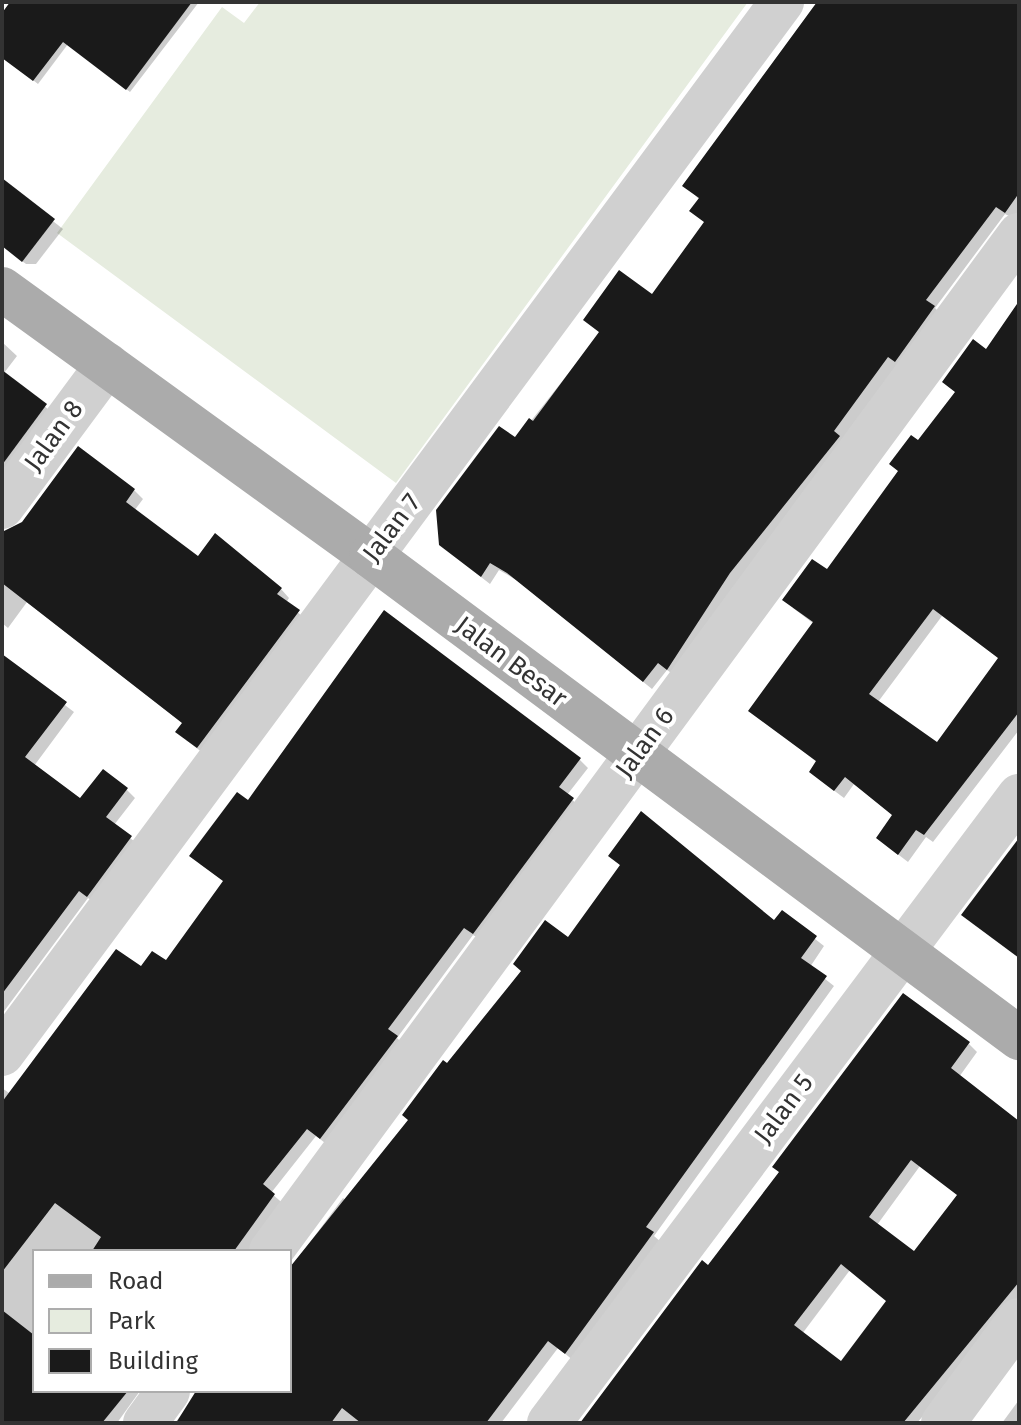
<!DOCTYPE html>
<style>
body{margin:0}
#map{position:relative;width:1021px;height:1425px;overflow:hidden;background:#fff;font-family:"Fira Sans",sans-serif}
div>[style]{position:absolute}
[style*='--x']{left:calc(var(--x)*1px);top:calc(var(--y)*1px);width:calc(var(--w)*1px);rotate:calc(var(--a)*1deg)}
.green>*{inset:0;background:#e6ecdf}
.shadow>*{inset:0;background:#0003}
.building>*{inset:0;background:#1a1a1a}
.minor>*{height:44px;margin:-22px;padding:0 22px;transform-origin:22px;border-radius:22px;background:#d0d0d0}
.major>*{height:44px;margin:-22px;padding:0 22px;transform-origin:22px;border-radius:22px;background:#ababab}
span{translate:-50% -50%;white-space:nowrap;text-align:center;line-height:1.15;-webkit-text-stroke:8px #fff;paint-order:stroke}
.street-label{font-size:26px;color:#333}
.frame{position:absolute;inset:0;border:4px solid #333;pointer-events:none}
.legend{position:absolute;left:32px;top:1249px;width:260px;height:144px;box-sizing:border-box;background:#fff;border:2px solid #adadad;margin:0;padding:10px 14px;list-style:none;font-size:24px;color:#333}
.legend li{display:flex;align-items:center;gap:16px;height:40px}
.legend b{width:40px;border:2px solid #adadad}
</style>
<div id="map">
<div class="green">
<div style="clip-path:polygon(260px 2px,748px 2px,396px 483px,57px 233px,222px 7px,244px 23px)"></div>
</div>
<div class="shadow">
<div style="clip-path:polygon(13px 2px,199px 2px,130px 92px,68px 44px,38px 84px,2px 56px,2px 16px)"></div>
<div style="clip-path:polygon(817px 2px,1019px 2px,1019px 221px,1005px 214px,935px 308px,943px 316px,677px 677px,667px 670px,652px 689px,518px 581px,499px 570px,490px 584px,450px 553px,516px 440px,600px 333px,585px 320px,652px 297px,706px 223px,700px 200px,684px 185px)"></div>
<div style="clip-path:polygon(2px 181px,63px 229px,36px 264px,26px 264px,2px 246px)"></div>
<div style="clip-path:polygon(evenodd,1019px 305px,1019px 730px,933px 842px,926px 837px,908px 862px,887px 846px,894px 816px,854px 784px,844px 798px,820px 780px,818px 763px,750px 710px,814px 624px,793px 608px,828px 572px,957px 393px,944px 382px,986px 352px,1019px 305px,942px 616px,1000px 659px,938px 744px,878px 702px,942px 616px)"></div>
<div style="clip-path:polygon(2px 342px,17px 356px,4px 373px,54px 414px,2px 485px)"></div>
<div style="clip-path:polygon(134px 490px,143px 499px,134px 511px,198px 559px,215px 535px,281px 589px,289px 598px,286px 603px,307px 620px,207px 756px,186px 740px,184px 724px,27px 602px,8px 628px,2px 623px,2px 533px)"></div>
<div style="clip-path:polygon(2px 657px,74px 712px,34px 766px,81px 800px,126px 789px,135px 798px,114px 825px,140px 846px,97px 904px,88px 898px,2px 1014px)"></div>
<div style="clip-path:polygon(579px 759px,588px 768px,567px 795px,581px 808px,483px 941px,473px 935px,397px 1038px,405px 1046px,329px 1146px,316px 1136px,271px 1193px,287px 1207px,257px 1251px,34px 1251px,34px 1391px,140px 1391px,117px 1423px,2px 1423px,2px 1088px,9px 1093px,141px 969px,166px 963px,225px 882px,200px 864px,248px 803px)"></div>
<div style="clip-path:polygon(610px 856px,775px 923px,782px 913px,824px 946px,810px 967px,834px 986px,654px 1236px,661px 1242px,574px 1361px,558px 1348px,501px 1423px,175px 1423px,199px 1391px,290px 1391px,290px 1269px,343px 1198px,349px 1203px,447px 1066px,568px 939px,622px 867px)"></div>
<div style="clip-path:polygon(evenodd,969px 1044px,977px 1052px,959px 1077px,1019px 1123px,1019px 1301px,917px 1423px,583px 1423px,709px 1268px,969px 1044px,920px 1166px,959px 1196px,915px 1253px,877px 1225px,920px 1166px,969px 1044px,850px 1270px,888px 1302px,841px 1364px,802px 1334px,850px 1270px)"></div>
<div style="clip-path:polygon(1019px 1400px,1019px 1423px,1002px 1423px)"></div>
</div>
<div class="building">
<div style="clip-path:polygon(10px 2px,192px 2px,126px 90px,63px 42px,33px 81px,2px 58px,2px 13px)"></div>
<div style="clip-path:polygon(817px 2px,1019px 2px,1019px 193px,1005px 213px,996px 207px,926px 300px,935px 306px,895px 362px,888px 357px,834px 431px,840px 436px,730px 573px,667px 670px,658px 663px,643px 682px,507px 573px,490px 563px,481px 577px,439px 545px,436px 510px,499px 426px,515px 437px,529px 418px,533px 421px,599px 332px,583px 320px,619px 270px,652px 294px,704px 222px,689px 211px,699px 198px,682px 186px)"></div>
<div style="clip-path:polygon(2px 178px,55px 219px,22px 262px,2px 246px)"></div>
<div style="clip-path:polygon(evenodd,1019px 301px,1019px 712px,924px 835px,916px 830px,898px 855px,876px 838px,892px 815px,845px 777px,834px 791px,809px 772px,816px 761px,748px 711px,813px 622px,782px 600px,812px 559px,827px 569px,898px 471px,889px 464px,911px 435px,918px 440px,955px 392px,942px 382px,973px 339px,986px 349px,1019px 301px,933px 609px,998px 658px,937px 742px,869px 694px,933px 609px)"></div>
<div style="clip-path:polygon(2px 370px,47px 404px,2px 465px)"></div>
<div style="clip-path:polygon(78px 446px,135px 489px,126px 502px,198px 556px,215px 533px,282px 588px,277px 594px,300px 610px,197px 748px,175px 732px,182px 723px,2px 583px,2px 532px,22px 522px)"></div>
<div style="clip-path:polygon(384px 610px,581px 758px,559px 787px,574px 798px,473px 934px,464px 928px,388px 1029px,398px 1036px,320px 1139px,307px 1129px,263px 1184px,275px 1194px,234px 1251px,92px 1251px,101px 1237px,55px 1203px,2px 1272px,2px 1102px,116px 949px,141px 966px,152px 951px,166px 960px,223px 881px,189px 856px,237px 792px,248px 800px)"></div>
<div style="clip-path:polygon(2px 654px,67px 702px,25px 757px,80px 798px,103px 769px,128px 788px,106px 817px,132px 836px,87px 897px,79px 891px,2px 994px)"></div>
<div style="clip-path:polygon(641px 811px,774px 920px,782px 910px,817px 936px,801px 958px,827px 976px,646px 1227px,654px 1232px,565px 1354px,548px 1341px,486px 1423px,361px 1423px,342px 1408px,331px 1423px,176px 1423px,196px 1391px,290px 1391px,290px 1267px,408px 1120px,402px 1115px,443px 1060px,447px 1063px,521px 971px,513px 964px,545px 920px,568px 937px,620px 865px,608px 856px)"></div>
<div style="clip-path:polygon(1019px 838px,1019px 958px,961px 915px)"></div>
<div style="clip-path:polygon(evenodd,903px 993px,970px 1042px,951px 1068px,1019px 1121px,1019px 1282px,903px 1423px,580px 1423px,702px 1260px,708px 1265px,779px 1172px,772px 1167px,903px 993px,911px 1160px,957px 1195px,914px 1251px,869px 1217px,911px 1160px,903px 993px,841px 1264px,886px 1301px,841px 1361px,794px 1325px,841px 1264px)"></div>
<div style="clip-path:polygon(2px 1310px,34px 1335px,34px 1391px,128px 1391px,102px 1423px,2px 1423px)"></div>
</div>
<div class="minor">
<div style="--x:2;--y:507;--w:177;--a:-53.5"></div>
<div style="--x:2;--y:1054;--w:1310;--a:-53.45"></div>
<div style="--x:271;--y:1251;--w:1262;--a:-53.64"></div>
<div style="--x:145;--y:1423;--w:39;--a:-54"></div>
<div style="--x:549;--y:1423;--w:784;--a:-53.14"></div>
<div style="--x:943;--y:1423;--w:128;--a:-53.6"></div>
</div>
<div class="major">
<div style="--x:2;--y:289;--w:455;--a:35.9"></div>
<div style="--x:371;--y:556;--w:808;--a:36.64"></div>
</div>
<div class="street-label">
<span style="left:54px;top:436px;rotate:-54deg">Jalan 8</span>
<span style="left:392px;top:528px;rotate:-53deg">Jalan 7</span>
<span style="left:511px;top:662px;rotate:37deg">Jalan Besar</span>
<span style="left:645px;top:743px;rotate:-54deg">Jalan 6</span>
<span style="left:784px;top:1109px;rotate:-53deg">Jalan 5</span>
</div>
<div class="frame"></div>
<ul class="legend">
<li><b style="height:10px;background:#ababab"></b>Road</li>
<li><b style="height:22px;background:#e6ecdf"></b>Park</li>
<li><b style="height:22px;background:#1a1a1a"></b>Building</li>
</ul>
</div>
